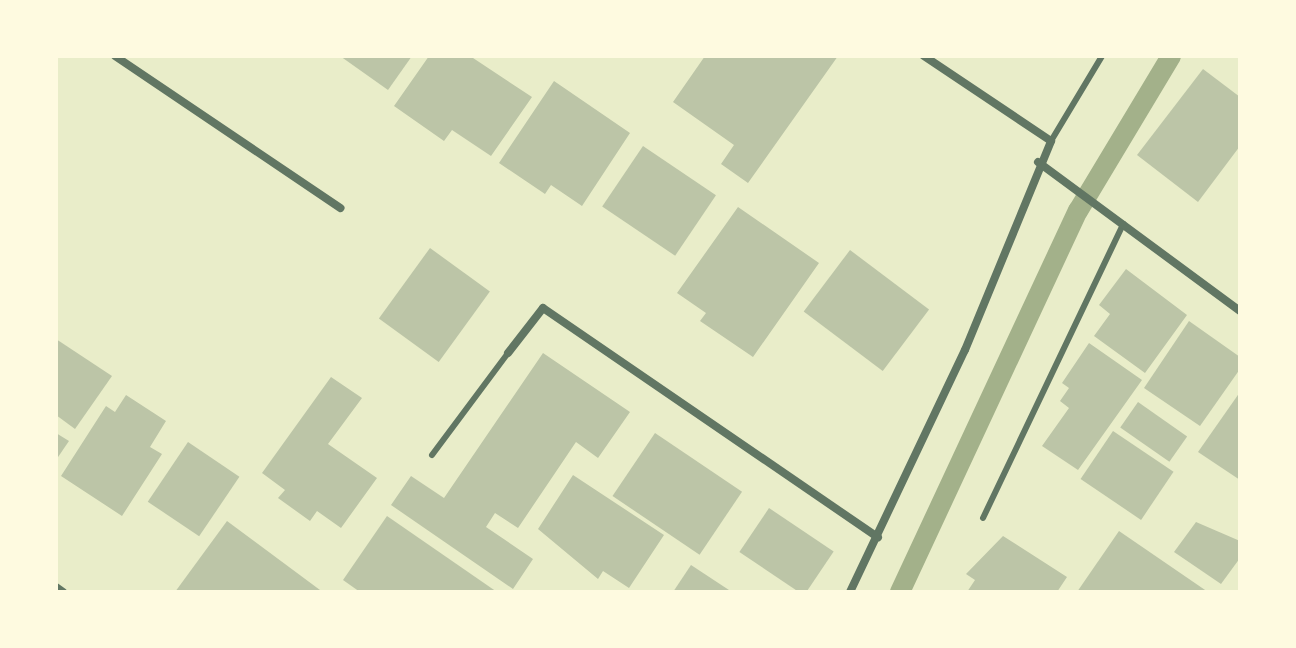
<!DOCTYPE html>
<style>
body{margin:0}
#map{position:relative;width:1296px;height:648px;overflow:hidden;background:#e9edc9;font-family:"Work Sans",sans-serif}
div>[style]{position:absolute}
[style*='--x']{left:calc(var(--x)*1px);top:calc(var(--y)*1px);width:calc(var(--w)*1px);rotate:calc(var(--a)*1deg)}
.stream>*{height:20px;margin:-10px;padding:0 10px;transform-origin:10px;border-radius:10px;background:#a3b18a}
.building>*{inset:0;background:#bcc5a7;transform-origin:0 0}
.service>*{height:6px;margin:-3px;padding:0 3px;transform-origin:3px;border-radius:3px;background:#617663}
.minor>*{height:8px;margin:-4px;padding:0 4px;transform-origin:4px;border-radius:4px;background:#617663}
span{translate:-50% -50%;white-space:nowrap;text-align:center;line-height:1.15;-webkit-text-stroke:8px #fefae0;paint-order:stroke}
.frame{position:absolute;inset:0;border:58px solid #fefae0;pointer-events:none}
</style>
<div id="map">
<div class="stream">
<div style="--x:900;--y:592;--w:421;--a:-65"></div>
<div style="--x:1078;--y:211;--w:181;--a:-59"></div>
</div>
<div class="building">
<div style="clip-path:polygon(340px 56px,412px 56px,388px 90px)"></div>
<div style="clip-path:polygon(429px 56px,470px 56px,532px 97px,491px 156px,452px 130px,444px 141px,394px 106px)"></div>
<div style="clip-path:polygon(705px 56px,838px 56px,748px 183px,721px 164px,734px 145px,673px 102px)"></div>
<div style="clip-path:polygon(1203px 69px,1240px 97px,1240px 146px,1198px 202px,1137px 155px)"></div>
<div style="clip-path:polygon(554px 81px,630px 133px,582px 206px,551px 185px,545px 194px,499px 163px)"></div>
<div style="left:643px;top:146px;width:88px;height:73px;rotate:34deg"></div>
<div style="clip-path:polygon(738px 207px,819px 263px,753px 357px,700px 321px,706px 313px,677px 293px)"></div>
<div style="left:430px;top:248px;width:74px;height:87px;rotate:36deg"></div>
<div style="left:850px;top:250px;width:99px;height:77px;rotate:37deg"></div>
<div style="clip-path:polygon(1126px 269px,1187px 315px,1145px 373px,1094px 336px,1110px 314px,1099px 305px)"></div>
<div style="clip-path:polygon(1189px 321px,1240px 357px,1240px 369px,1200px 426px,1144px 388px)"></div>
<div style="clip-path:polygon(56px 339px,112px 376px,75px 429px,56px 415px)"></div>
<div style="clip-path:polygon(1089px 343px,1142px 380px,1078px 470px,1042px 446px,1069px 408px,1060px 401px,1069px 388px,1062px 383px)"></div>
<div style="clip-path:polygon(543px 353px,630px 412px,598px 458px,576px 442px,518px 528px,495px 513px,486px 527px,533px 559px,513px 589px,391px 505px,411px 476px,444px 498px)"></div>
<div style="clip-path:polygon(331px 377px,362px 398px,328px 444px,377px 478px,341px 528px,317px 511px,310px 521px,278px 498px,285px 490px,262px 473px)"></div>
<div style="clip-path:polygon(1240px 392px,1240px 480px,1198px 452px)"></div>
<div style="clip-path:polygon(126px 395px,166px 421px,150px 447px,162px 454px,122px 516px,61px 476px,106px 406px,115px 412px)"></div>
<div style="left:1138px;top:402px;width:60px;height:31px;rotate:35deg"></div>
<div style="left:1113px;top:431px;width:73px;height:58px;rotate:34deg"></div>
<div style="clip-path:polygon(56px 433px,69px 441px,56px 460px)"></div>
<div style="left:655px;top:433px;width:105px;height:76px;rotate:34deg"></div>
<div style="left:188px;top:442px;width:62px;height:72px;rotate:34deg"></div>
<div style="clip-path:polygon(573px 475px,664px 535px,629px 588px,603px 571px,598px 579px,538px 529px)"></div>
<div style="left:769px;top:508px;width:78px;height:53px;rotate:34deg"></div>
<div style="clip-path:polygon(387px 516px,497px 592px,360px 592px,343px 580px)"></div>
<div style="clip-path:polygon(227px 521px,320px 590px,318px 592px,175px 592px)"></div>
<div style="clip-path:polygon(1196px 522px,1240px 541px,1240px 558px,1221px 584px,1174px 552px)"></div>
<div style="clip-path:polygon(1119px 531px,1208px 592px,1077px 592px)"></div>
<div style="clip-path:polygon(1003px 536px,1067px 577px,1057px 592px,967px 592px,975px 580px,966px 574px)"></div>
<div style="clip-path:polygon(691px 565px,732px 592px,673px 592px)"></div>
</div>
<div class="service">
<div style="--x:1051;--y:141;--w:99;--a:-59"></div>
<div style="--x:432;--y:455;--w:127;--a:-53.3"></div>
<div style="--x:983;--y:518;--w:326;--a:-64.5"></div>
</div>
<div class="minor">
<div style="--x:115;--y:56;--w:272;--a:34"></div>
<div style="--x:1038;--y:162;--w:251;--a:36.4"></div>
<div style="--x:508;--y:353;--w:57;--a:-52.1"></div>
<div style="--x:543;--y:308;--w:406;--a:34.4"></div>
<div style="--x:56;--y:587;--w:9;--a:36"></div>
<div style="--x:850;--y:592;--w:268;--a:-64.6"></div>
<div style="--x:965;--y:350;--w:226;--a:-67.6"></div>
<div style="--x:1051;--y:141;--w:153;--a:-146.2"></div>
</div>
<div class="frame"></div>
</div>
